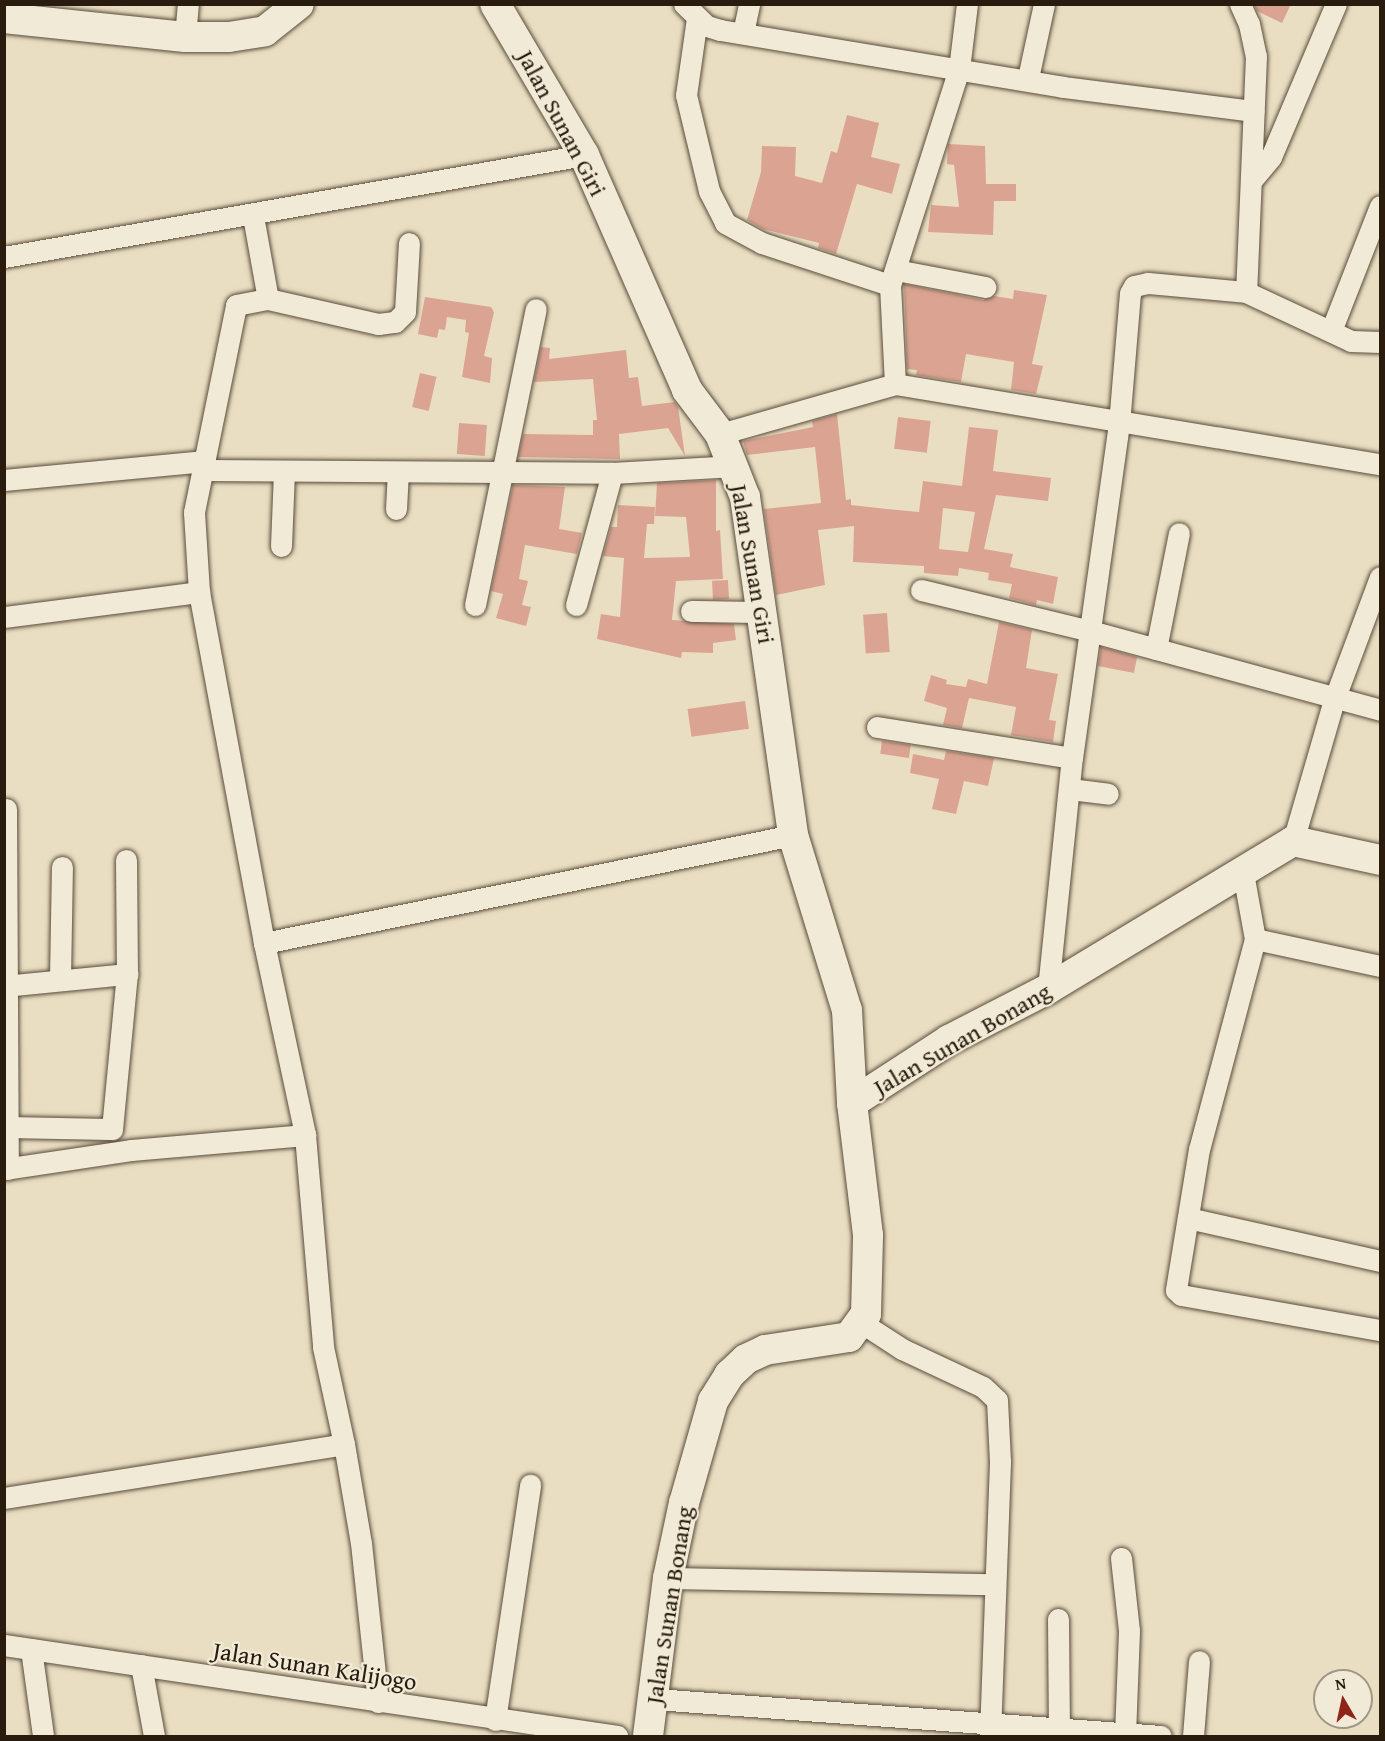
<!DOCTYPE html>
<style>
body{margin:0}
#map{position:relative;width:1385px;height:1741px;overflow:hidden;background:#eadec2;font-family:"Gentium Book Plus",serif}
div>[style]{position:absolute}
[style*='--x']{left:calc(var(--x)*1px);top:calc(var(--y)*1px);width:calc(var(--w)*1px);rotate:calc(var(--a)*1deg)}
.building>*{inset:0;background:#dba492;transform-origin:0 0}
.roads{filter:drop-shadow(0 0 2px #594c3b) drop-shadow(0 0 2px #594c3b)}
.street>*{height:21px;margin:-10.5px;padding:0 10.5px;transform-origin:10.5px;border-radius:10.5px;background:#f1ead7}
.secondary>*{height:30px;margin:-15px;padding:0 15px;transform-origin:15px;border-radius:15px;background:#f1ead7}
span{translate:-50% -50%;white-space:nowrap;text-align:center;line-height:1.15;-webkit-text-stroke:4.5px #f1ead7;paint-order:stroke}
.street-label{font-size:24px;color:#291b0e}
.frame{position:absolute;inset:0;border:6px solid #291b0e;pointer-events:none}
.north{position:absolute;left:1313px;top:1669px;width:60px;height:60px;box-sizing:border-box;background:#f1ead7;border:2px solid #a19787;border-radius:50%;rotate:351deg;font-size:16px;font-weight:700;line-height:24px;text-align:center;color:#291b0e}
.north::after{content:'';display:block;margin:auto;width:21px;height:27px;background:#8f2418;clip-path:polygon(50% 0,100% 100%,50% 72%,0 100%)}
</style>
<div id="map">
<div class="building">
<div style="clip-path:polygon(1254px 4px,1291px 4px,1282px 23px,1257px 11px)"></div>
<div style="clip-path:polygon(847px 115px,879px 123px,871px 157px,900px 164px,892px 194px,857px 184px,836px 254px,818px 248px,819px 243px,763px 229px,747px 220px,761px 172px,762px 146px,796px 147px,795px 176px,822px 183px,831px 151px,837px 153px)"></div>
<div style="clip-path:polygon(948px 144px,985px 146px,986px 184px,1016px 184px,1016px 201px,994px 201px,993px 235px,928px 232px,931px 205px,959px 207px,954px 165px,947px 164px)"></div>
<div style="clip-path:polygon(904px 284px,983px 300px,994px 296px,1013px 299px,1014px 290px,1047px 295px,1032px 364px,1043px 366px,1036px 394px,1011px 390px,1014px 362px,966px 354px,961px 382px,916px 375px,917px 370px,907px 369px)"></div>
<div style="clip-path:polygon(425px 297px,491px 307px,494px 312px,484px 356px,492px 358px,490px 383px,462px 377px,469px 333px,465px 332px,466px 320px,447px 317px,445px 330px,439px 329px,437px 338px,418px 334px)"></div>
<div style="clip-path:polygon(541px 347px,550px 348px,549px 359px,626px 350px,629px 378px,638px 377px,642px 406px,675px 402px,678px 407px,685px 456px,668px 428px,619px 434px,620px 459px,518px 457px,523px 434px,593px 435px,593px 420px,597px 420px,593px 379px,534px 382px)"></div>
<div style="left:420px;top:373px;width:17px;height:35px;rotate:13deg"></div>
<div style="clip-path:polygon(evenodd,837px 414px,846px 500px,851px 499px,851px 505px,887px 509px,919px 512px,923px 481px,962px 486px,969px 427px,998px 430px,993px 471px,1051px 478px,1048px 501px,996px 495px,984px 549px,1013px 554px,1010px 567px,1058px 577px,1053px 604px,1037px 600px,1036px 605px,1009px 598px,1012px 584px,988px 580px,989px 573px,959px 568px,958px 576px,924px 573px,924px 566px,853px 562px,854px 526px,818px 530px,825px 585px,776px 595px,764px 509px,821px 503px,815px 447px,747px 455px,743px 441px,813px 427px,812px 421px,837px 414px,943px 508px,975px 512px,968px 552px,939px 549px,943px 508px)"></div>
<div style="left:898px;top:417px;width:33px;height:32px;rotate:7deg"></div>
<div style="left:459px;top:423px;width:28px;height:31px;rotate:4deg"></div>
<div style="clip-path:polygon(716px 480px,716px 531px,720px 530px,723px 579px,676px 581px,672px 620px,734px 624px,736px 640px,713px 643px,713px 653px,682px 652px,681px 658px,597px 639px,601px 614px,620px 617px,624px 558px,603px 556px,611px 527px,617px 527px,618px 505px,655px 507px,654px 524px,647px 524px,644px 558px,690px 557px,686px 517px,655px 516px,657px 483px)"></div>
<div style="clip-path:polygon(513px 485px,565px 487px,559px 529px,582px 533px,577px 554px,525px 545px,519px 579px,528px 581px,522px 605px,531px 607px,526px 626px,496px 618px,503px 594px,491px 591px)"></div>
<div style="left:728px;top:580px;width:19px;height:16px;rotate:87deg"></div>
<div style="left:887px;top:613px;width:39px;height:24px;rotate:86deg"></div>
<div style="clip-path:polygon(999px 622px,1032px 630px,1026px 668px,1058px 674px,1049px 720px,1056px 721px,1053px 742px,1011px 735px,1016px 707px,969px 698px,962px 728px,943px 725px,947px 708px,924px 701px,931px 675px,947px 680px,946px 684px,966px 687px,968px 679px,987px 684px)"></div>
<div style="clip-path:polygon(1101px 647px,1137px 657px,1134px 673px,1098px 666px)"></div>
<div style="left:745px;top:701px;width:28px;height:58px;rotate:82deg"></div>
<div style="left:882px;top:741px;width:29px;height:13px;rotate:8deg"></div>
<div style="clip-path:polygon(946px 751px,994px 758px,988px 786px,964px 781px,956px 814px,932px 809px,939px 779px,910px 773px,913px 754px,944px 760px)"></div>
</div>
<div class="roads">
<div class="street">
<div style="--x:684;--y:4;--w:32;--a:44"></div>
<div style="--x:707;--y:26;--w:14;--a:17"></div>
<div style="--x:720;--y:30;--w:348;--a:9.4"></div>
<div style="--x:1063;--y:87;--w:192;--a:7.2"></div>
<div style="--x:1240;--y:4;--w:22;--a:66"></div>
<div style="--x:1249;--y:24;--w:33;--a:78"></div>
<div style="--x:1256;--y:56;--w:236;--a:92.4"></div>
<div style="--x:1246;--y:292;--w:116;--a:25"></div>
<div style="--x:1351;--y:341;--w:29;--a:2"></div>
<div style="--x:697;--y:18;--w:78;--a:98.1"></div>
<div style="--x:686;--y:95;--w:99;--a:76.5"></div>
<div style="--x:709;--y:191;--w:36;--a:63"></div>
<div style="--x:725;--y:223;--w:42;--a:28.4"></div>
<div style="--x:762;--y:243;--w:135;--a:18.2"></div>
<div style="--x:743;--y:33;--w:30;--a:-78"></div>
<div style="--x:185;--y:37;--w:33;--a:-85"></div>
<div style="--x:1028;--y:78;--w:76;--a:-77.8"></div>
<div style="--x:1251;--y:181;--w:31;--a:-50"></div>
<div style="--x:1271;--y:157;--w:166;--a:-67"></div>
<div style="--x:253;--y:216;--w:84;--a:79.8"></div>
<div style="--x:4;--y:257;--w:589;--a:-9.97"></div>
<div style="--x:896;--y:270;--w:91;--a:10.8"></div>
<div style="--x:1331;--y:331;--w:134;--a:-68.6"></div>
<div style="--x:895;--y:384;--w:99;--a:-92.9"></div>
<div style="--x:890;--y:285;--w:227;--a:-72.3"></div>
<div style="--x:959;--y:69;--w:65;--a:-83"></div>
<div style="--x:720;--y:434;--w:182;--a:-15.9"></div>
<div style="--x:895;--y:384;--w:492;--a:9.4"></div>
<div style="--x:205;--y:470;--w:407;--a:0.4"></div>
<div style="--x:612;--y:473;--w:123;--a:-3.3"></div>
<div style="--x:4;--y:480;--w:202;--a:-5.4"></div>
<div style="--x:396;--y:509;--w:36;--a:-87"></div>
<div style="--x:281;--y:546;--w:74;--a:-87.7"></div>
<div style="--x:921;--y:590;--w:174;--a:13.6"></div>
<div style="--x:1090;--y:631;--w:301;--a:15.2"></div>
<div style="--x:199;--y:592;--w:357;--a:79.5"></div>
<div style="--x:264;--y:943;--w:196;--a:77.9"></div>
<div style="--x:305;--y:1135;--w:213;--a:85.1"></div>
<div style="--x:323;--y:1347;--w:99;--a:77.8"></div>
<div style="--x:475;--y:605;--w:302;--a:-78.4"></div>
<div style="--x:576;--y:605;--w:137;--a:-74.7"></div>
<div style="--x:691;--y:611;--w:72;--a:0.8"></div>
<div style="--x:4;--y:617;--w:197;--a:-7.3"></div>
<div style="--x:199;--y:592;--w:80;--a:-93.6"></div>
<div style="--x:194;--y:512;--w:211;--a:-78.5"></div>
<div style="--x:236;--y:305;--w:33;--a:-11"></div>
<div style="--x:268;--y:299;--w:113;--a:12.8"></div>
<div style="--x:378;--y:324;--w:17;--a:-7"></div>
<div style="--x:395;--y:322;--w:14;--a:-45"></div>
<div style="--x:405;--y:312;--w:69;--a:-86.7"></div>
<div style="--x:1156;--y:649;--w:118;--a:-78.8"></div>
<div style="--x:877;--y:727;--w:197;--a:9"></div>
<div style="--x:1070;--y:789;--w:38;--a:7"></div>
<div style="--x:6;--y:809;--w:360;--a:89.7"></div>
<div style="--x:1293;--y:841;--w:147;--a:-73.8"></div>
<div style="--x:1334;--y:700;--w:131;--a:-69.5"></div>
<div style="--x:1243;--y:873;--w:67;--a:79.7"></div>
<div style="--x:1255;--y:939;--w:217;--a:104.9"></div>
<div style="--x:1199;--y:1149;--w:143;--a:99.3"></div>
<div style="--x:1176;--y:1290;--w:7;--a:45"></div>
<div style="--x:1181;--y:1295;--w:202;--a:10"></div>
<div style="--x:1255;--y:939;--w:128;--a:12.2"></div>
<div style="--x:264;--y:943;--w:540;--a:-11.54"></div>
<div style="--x:60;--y:979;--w:112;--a:-89"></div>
<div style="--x:4;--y:986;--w:124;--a:-5.6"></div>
<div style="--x:127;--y:974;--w:114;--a:-90.5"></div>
<div style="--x:1048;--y:989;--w:232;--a:-84.1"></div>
<div style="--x:1072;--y:758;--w:337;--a:-82"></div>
<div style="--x:1119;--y:424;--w:131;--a:-85.2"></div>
<div style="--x:1130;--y:293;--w:8;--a:-60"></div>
<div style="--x:1134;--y:286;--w:14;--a:-12"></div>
<div style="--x:1148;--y:283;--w:98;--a:5.2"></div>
<div style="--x:5;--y:1127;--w:107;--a:1.1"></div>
<div style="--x:112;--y:1129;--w:156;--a:-84.5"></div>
<div style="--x:4;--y:1169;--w:128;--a:-8.5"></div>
<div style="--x:131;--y:1150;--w:175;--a:-4.9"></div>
<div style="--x:1188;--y:1218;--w:197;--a:12.6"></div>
<div style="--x:862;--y:1323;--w:48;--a:33"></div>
<div style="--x:902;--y:1349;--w:89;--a:25.1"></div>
<div style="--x:983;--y:1387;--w:19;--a:43"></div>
<div style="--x:997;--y:1400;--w:62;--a:87.2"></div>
<div style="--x:1000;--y:1462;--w:274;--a:92.1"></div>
<div style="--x:4;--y:1498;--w:344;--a:-9"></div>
<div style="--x:344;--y:1444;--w:100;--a:80.3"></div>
<div style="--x:361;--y:1543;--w:160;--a:83.9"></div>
<div style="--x:1121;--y:1558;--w:73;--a:83.7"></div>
<div style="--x:1129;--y:1631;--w:103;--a:92.2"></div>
<div style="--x:668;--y:1578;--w:325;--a:1.1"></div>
<div style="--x:1058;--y:1619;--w:110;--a:89.5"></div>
<div style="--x:4;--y:1645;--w:620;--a:8.44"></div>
<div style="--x:31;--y:1649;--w:88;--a:82.1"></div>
<div style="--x:141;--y:1665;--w:72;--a:79.6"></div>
<div style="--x:655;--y:1699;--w:507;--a:4.18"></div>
<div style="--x:495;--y:1720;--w:238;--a:-81.5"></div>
<div style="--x:1193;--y:1736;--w:75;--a:-85.4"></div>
</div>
<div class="secondary">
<div style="--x:495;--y:4;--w:175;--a:59.5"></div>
<div style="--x:584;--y:155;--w:257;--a:66.3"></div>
<div style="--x:687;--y:390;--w:55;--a:53.1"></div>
<div style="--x:720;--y:434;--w:68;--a:68.4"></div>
<div style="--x:745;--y:497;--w:341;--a:81.9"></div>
<div style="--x:793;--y:835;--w:183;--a:72.9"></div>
<div style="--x:847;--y:1010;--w:93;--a:86.9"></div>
<div style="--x:4;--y:18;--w:182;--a:6"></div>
<div style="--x:185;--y:37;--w:44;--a:0"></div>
<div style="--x:229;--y:37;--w:36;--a:-9"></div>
<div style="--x:265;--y:31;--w:43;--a:-38.5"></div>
<div style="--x:648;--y:1736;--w:159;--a:-82.8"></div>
<div style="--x:668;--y:1578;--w:77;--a:-78"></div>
<div style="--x:684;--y:1503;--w:106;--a:-74.1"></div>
<div style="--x:713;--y:1401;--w:31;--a:-58"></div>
<div style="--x:729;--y:1375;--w:23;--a:-43"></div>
<div style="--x:746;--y:1359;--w:21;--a:-25"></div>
<div style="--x:765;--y:1350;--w:85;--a:-8.8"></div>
<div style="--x:849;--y:1337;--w:29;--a:-54"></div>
<div style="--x:866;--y:1314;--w:79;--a:-88.5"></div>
<div style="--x:868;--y:1235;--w:133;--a:-96.9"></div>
<div style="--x:852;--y:1103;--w:116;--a:-33"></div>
<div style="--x:949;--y:1040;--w:111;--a:-27.3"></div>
<div style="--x:1048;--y:989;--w:286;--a:-31.1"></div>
<div style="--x:1293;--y:841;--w:89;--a:12.3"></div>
</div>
</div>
<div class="street-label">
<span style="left:562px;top:123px;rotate:62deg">Jalan Sunan Giri</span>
<span style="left:753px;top:564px;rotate:80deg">Jalan Sunan Giri</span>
<span style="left:962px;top:1039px;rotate:-30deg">Jalan Sunan Bonang</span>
<span style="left:669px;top:1605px;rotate:-81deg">Jalan Sunan Bonang</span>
<span style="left:315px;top:1666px;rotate:9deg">Jalan Sunan Kalijogo</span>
</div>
<div class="frame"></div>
<div class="north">N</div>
</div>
